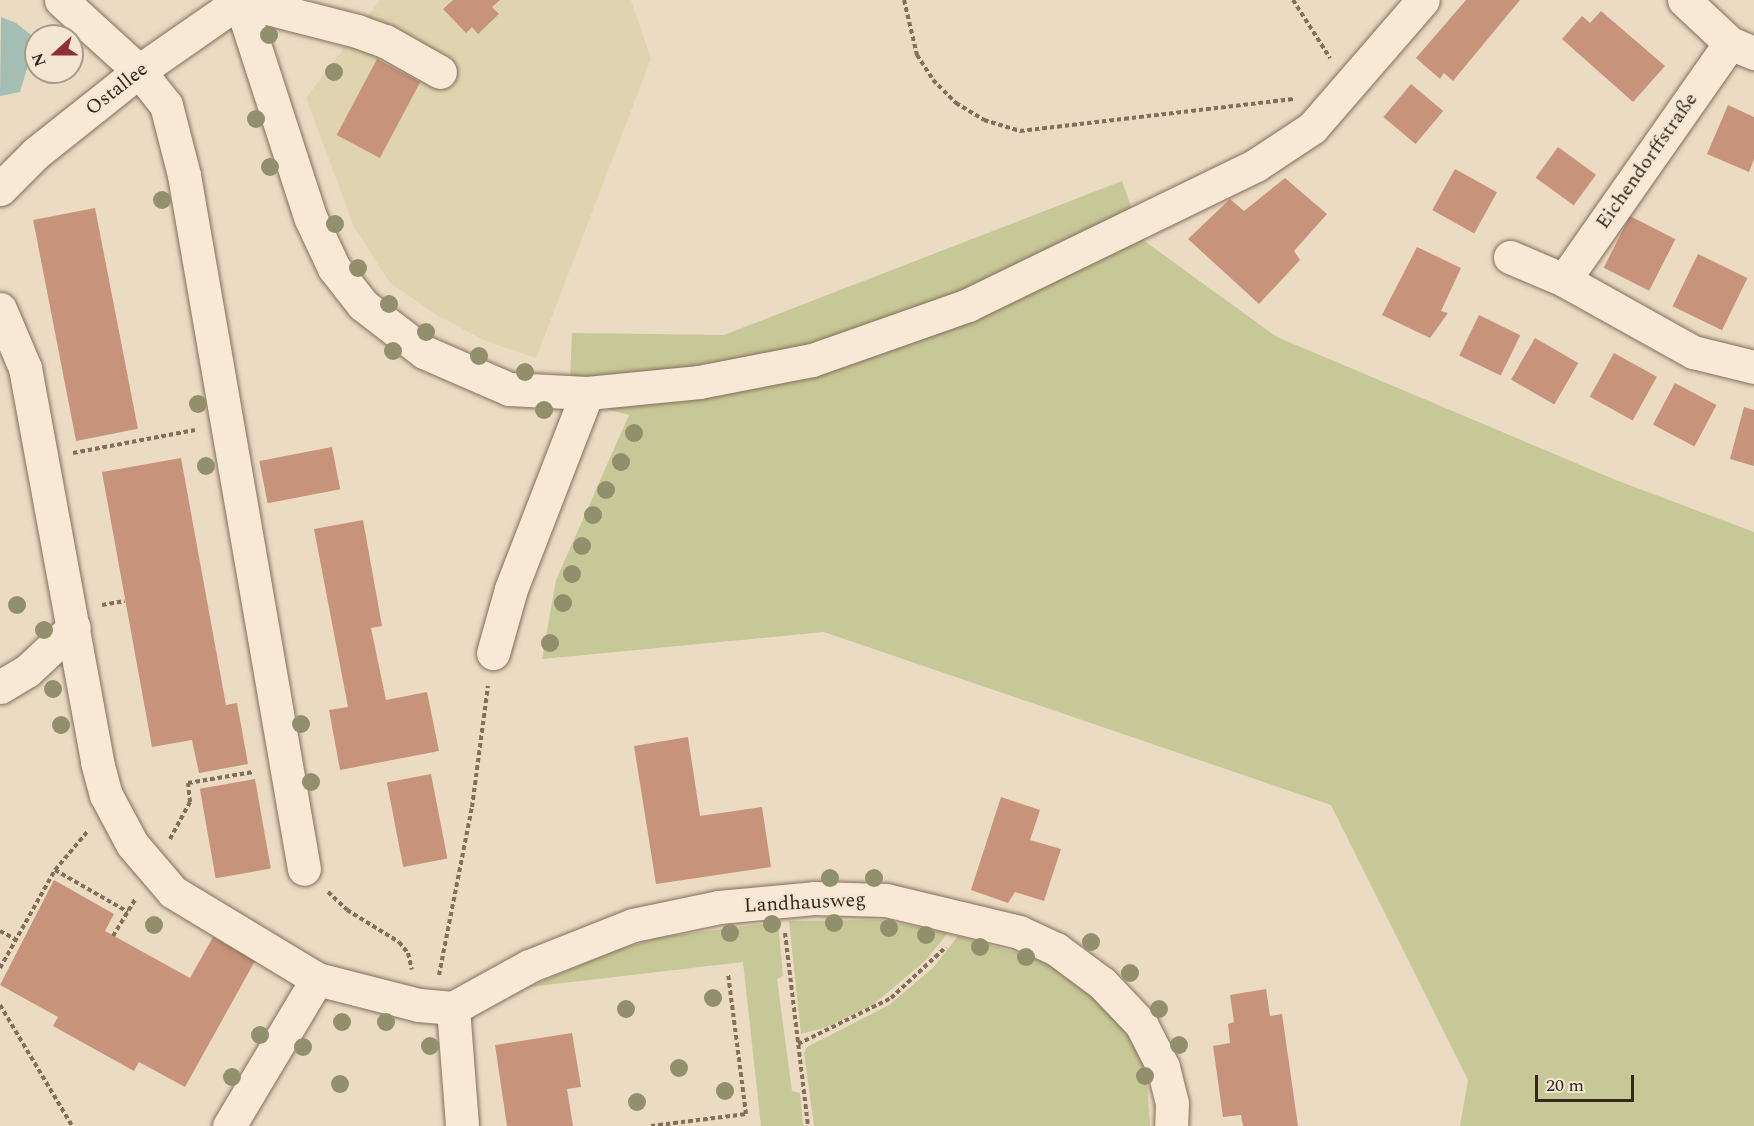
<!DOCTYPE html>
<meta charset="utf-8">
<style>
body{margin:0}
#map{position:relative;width:1754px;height:1126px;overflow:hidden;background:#ebdbc3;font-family:Spectral,serif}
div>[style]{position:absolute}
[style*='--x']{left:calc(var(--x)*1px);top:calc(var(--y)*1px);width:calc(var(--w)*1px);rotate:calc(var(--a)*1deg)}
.farmland>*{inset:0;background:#e0d4b0}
.green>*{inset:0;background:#c7c897}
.water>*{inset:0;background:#a5beb4}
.building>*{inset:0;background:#c7937b;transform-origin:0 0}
.path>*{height:4px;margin-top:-2px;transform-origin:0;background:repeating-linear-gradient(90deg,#846d5b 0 4.5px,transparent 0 7.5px)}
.roads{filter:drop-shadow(0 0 2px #846d5b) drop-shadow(0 0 2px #846d5b)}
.minor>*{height:33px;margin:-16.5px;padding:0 16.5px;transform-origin:16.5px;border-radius:16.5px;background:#f7e9d5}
.trees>*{width:18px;height:18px;margin:-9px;border-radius:50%;background:#928f6d}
span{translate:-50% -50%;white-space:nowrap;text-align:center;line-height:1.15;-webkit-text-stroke:4.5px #f3e6d2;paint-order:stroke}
.street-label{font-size:20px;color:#35271e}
.north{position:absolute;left:24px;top:24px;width:60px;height:60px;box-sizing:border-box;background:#f3e6d2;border:2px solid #a79a8a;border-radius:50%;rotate:249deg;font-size:16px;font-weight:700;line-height:24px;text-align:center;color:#35271e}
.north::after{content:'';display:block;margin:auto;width:21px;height:27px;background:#8f2e38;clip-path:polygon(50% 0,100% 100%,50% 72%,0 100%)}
.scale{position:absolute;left:1535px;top:1075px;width:99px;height:27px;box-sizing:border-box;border:3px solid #35271e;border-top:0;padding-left:8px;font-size:18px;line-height:21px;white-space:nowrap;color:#35271e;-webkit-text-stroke:4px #f3e6d2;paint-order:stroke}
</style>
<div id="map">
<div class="farmland">
<div style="clip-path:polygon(380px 0,631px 0,651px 59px,536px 358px,486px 341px,440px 317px,390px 283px,354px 227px,306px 98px)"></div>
</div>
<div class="green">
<div style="clip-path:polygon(1122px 181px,1143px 240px,1277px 337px,1616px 480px,1754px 532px,1754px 1126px,1460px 1126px,1468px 1080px,1331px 805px,824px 632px,542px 659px,556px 580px,629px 415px,569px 399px,572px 333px,724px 335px)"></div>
<div style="clip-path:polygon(881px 920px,948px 933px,925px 961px,874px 1004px,827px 1027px,801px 1034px,789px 921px)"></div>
<div style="clip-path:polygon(778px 922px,783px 976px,777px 979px,792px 1091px,800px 1093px,803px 1126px,761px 1126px,743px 962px,529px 987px,611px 952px,661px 937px)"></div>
<div style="clip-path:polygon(958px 936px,1053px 963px,1078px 979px,1129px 1032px,1146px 1069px,1150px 1126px,814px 1126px,804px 1053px,807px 1047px,889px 1005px,933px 968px)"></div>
</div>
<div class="water">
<div style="clip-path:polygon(1px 17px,16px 23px,36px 39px,20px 92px,0 96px)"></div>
</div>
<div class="building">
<div style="clip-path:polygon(453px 0,500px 0,492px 7px,499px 14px,478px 34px,472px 27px,466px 33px,443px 9px)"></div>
<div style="clip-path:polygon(1466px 0,1520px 0,1453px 81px,1444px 73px,1440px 79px,1416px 58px)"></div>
<div style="clip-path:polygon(1601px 11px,1665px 66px,1633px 102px,1562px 39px,1582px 16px,1590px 23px)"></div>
<div style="left:377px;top:59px;width:49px;height:86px;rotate:28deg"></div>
<div style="left:1411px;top:84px;width:42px;height:43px;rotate:40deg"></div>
<div style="clip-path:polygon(1728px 105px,1754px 117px,1754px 159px,1749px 172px,1707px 154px)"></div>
<div style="left:1558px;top:147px;width:47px;height:38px;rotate:36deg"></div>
<div style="left:1455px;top:169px;width:48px;height:47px;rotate:29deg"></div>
<div style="clip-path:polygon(1285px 178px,1327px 214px,1294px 251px,1300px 260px,1259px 304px,1188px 239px,1230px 199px,1244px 211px)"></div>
<div style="left:95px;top:208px;width:225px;height:63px;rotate:79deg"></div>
<div style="left:1630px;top:216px;width:51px;height:58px;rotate:27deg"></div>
<div style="clip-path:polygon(1417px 247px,1461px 268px,1441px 311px,1448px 313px,1430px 338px,1382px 315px)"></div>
<div style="left:1698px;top:254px;width:55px;height:58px;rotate:26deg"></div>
<div style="left:1479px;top:315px;width:46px;height:45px;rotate:26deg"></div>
<div style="left:1535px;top:338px;width:50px;height:48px;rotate:30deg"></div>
<div style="left:1614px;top:353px;width:49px;height:50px;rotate:29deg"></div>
<div style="left:1675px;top:383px;width:47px;height:47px;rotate:28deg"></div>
<div style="clip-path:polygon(1744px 407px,1754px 410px,1754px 466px,1730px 459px)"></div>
<div style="left:332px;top:447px;width:43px;height:74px;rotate:79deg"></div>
<div style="clip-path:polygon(181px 458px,226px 705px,237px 703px,248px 764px,199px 773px,192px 740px,152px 747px,102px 472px)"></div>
<div style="clip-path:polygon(363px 520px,382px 626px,371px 628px,386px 700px,427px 692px,439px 751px,340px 770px,329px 710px,348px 707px,314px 529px)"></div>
<div style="clip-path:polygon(688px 737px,700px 816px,762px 807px,771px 867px,656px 884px,634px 746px)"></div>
<div style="left:431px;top:774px;width:86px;height:45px;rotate:79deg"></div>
<div style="left:255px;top:779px;width:91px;height:56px;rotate:80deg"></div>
<div style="clip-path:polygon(1001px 797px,1040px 810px,1030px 840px,1061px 849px,1044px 901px,1015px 892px,1008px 903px,971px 890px)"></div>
<div style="clip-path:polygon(54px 880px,114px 914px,105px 931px,190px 978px,213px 937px,255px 961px,185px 1087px,139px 1062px,134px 1071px,53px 1026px,58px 1017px,0 985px)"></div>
<div style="clip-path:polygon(1266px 989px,1270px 1016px,1282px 1014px,1298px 1126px,1243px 1126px,1241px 1115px,1223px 1117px,1213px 1046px,1230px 1043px,1228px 1024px,1234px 1022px,1230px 995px)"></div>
<div style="clip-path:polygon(572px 1033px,581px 1087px,567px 1089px,573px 1126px,507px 1126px,495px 1045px)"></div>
</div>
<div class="path">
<div style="--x:904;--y:0;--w:57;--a:76.7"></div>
<div style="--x:917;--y:55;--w:30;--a:57"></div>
<div style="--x:933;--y:80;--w:33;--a:45"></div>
<div style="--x:956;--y:103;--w:33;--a:31"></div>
<div style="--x:984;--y:120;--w:38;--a:17"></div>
<div style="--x:1020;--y:131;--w:275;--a:-6.7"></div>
<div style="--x:1293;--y:0;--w:69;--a:57.5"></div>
<div style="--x:73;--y:453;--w:124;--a:-10.7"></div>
<div style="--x:102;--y:605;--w:23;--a:-10"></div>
<div style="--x:170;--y:839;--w:42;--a:-61.6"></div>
<div style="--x:190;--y:802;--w:19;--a:-96"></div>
<div style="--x:188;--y:783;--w:66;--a:-9.6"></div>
<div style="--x:55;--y:870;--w:84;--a:29.9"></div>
<div style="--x:328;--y:892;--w:26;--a:43"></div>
<div style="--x:347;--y:910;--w:61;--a:31.6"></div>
<div style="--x:399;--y:942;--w:14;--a:51"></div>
<div style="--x:408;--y:953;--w:17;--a:77"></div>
<div style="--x:0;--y:931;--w:17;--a:28"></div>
<div style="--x:785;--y:933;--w:194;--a:83.2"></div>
<div style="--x:113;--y:936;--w:44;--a:-58.8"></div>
<div style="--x:0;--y:968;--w:112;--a:-60.7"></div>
<div style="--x:55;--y:870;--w:51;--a:-49.8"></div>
<div style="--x:439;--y:975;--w:171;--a:-78.9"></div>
<div style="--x:472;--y:807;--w:122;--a:-82.5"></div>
<div style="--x:0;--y:1005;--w:141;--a:59.2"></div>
<div style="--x:798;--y:1044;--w:104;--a:-26.3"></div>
<div style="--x:891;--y:998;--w:75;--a:-42.8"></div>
<div style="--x:651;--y:1126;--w:96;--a:-7.2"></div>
<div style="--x:746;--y:1114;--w:141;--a:-97.3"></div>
</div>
<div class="roads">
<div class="minor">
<div style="--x:61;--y:0;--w:105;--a:42.3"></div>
<div style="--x:139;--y:71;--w:43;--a:51.5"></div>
<div style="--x:166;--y:105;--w:72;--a:75.6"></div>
<div style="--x:184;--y:175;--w:704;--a:80.19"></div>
<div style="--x:1684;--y:0;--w:63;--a:43.1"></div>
<div style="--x:1730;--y:43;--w:26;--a:23"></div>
<div style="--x:240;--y:1;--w:229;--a:72"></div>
<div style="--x:311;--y:219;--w:54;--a:64.9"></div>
<div style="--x:334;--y:268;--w:47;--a:51.9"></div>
<div style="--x:363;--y:305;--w:77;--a:37.6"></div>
<div style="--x:424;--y:352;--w:93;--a:23.5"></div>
<div style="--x:509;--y:389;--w:78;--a:2.9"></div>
<div style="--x:587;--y:393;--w:113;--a:-5.6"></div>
<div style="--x:699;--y:382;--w:115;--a:-11"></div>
<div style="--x:812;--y:360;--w:165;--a:-19.4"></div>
<div style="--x:968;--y:305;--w:320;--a:-25.9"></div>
<div style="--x:1256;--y:165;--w:67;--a:-33.5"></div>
<div style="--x:1312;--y:128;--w:169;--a:-49.1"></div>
<div style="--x:240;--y:1;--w:121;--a:14.4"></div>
<div style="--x:357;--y:31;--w:30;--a:20"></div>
<div style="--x:385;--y:41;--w:63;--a:29.4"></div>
<div style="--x:0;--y:189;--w:51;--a:-45"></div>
<div style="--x:36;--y:153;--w:132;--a:-38.5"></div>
<div style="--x:139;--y:71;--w:124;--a:-34.8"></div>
<div style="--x:1510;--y:257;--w:59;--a:23.1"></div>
<div style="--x:1564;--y:280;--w:148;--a:29.2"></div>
<div style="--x:1693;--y:352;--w:63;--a:13.8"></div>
<div style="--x:1564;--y:280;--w:289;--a:-55"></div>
<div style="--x:0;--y:309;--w:64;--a:67"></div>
<div style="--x:25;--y:368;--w:401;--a:79.6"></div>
<div style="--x:97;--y:762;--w:34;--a:75"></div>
<div style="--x:106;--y:795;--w:55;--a:62"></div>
<div style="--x:132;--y:844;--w:63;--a:49.5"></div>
<div style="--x:173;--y:892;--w:168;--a:31.1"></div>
<div style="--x:317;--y:979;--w:105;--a:14.3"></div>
<div style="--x:419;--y:1005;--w:34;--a:5"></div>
<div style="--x:493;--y:653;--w:66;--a:-74.3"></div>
<div style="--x:511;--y:589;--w:210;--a:-68.8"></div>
<div style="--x:0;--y:687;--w:31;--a:-31"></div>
<div style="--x:27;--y:671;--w:64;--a:-43.1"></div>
<div style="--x:453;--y:1008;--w:87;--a:-28.9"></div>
<div style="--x:529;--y:966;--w:112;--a:-21.5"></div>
<div style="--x:633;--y:925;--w:88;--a:-11.8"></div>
<div style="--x:719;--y:907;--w:95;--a:-5.4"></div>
<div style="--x:814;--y:898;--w:72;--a:1.6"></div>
<div style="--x:886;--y:900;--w:137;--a:13.5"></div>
<div style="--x:1019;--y:932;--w:41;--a:24.7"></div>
<div style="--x:1056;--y:949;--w:57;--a:36.5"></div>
<div style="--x:1102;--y:983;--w:57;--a:46.4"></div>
<div style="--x:1141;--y:1024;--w:48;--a:62.9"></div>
<div style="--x:1163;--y:1067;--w:37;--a:76"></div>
<div style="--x:1172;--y:1103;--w:23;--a:92"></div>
<div style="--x:453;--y:1008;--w:118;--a:85.6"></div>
<div style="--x:229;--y:1126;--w:171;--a:-59.1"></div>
</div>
</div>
<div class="trees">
<div style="left:269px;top:35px"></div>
<div style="left:334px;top:72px"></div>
<div style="left:256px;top:119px"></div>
<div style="left:270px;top:167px"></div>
<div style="left:162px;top:200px"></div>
<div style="left:335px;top:224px"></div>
<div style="left:358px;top:268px"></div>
<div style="left:389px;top:304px"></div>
<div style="left:426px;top:332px"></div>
<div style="left:393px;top:351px"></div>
<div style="left:479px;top:356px"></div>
<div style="left:525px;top:372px"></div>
<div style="left:198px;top:404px"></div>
<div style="left:544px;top:410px"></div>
<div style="left:634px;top:433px"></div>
<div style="left:621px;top:462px"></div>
<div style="left:206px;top:466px"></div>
<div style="left:606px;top:490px"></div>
<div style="left:593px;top:515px"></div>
<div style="left:582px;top:546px"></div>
<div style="left:572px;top:574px"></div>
<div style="left:563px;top:603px"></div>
<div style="left:17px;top:605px"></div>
<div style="left:44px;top:630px"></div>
<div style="left:550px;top:643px"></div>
<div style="left:53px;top:689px"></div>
<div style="left:301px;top:724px"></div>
<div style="left:61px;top:725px"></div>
<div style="left:311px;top:782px"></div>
<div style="left:830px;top:878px"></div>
<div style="left:874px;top:878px"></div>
<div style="left:834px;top:923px"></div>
<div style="left:772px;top:924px"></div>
<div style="left:154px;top:925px"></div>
<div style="left:889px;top:928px"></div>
<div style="left:730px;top:933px"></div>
<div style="left:926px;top:935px"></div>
<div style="left:1091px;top:942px"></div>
<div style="left:980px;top:947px"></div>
<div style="left:1026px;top:957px"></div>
<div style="left:1130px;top:973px"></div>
<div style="left:713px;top:998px"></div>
<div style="left:626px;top:1009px"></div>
<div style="left:1159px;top:1009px"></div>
<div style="left:342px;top:1022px"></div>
<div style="left:386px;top:1022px"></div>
<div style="left:260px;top:1035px"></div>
<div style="left:1179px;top:1045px"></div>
<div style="left:430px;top:1046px"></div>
<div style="left:303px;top:1047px"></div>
<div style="left:679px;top:1068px"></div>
<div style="left:1145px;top:1076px"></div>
<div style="left:232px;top:1077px"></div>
<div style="left:340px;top:1084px"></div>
<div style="left:725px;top:1091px"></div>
<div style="left:637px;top:1102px"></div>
</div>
<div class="street-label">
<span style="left:117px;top:89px;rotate:-38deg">Ostallee</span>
<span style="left:1647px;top:161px;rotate:-55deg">Eichendorffstraße</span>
<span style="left:805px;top:903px;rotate:-3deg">Landhausweg</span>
</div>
<div class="north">N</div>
<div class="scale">20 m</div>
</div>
